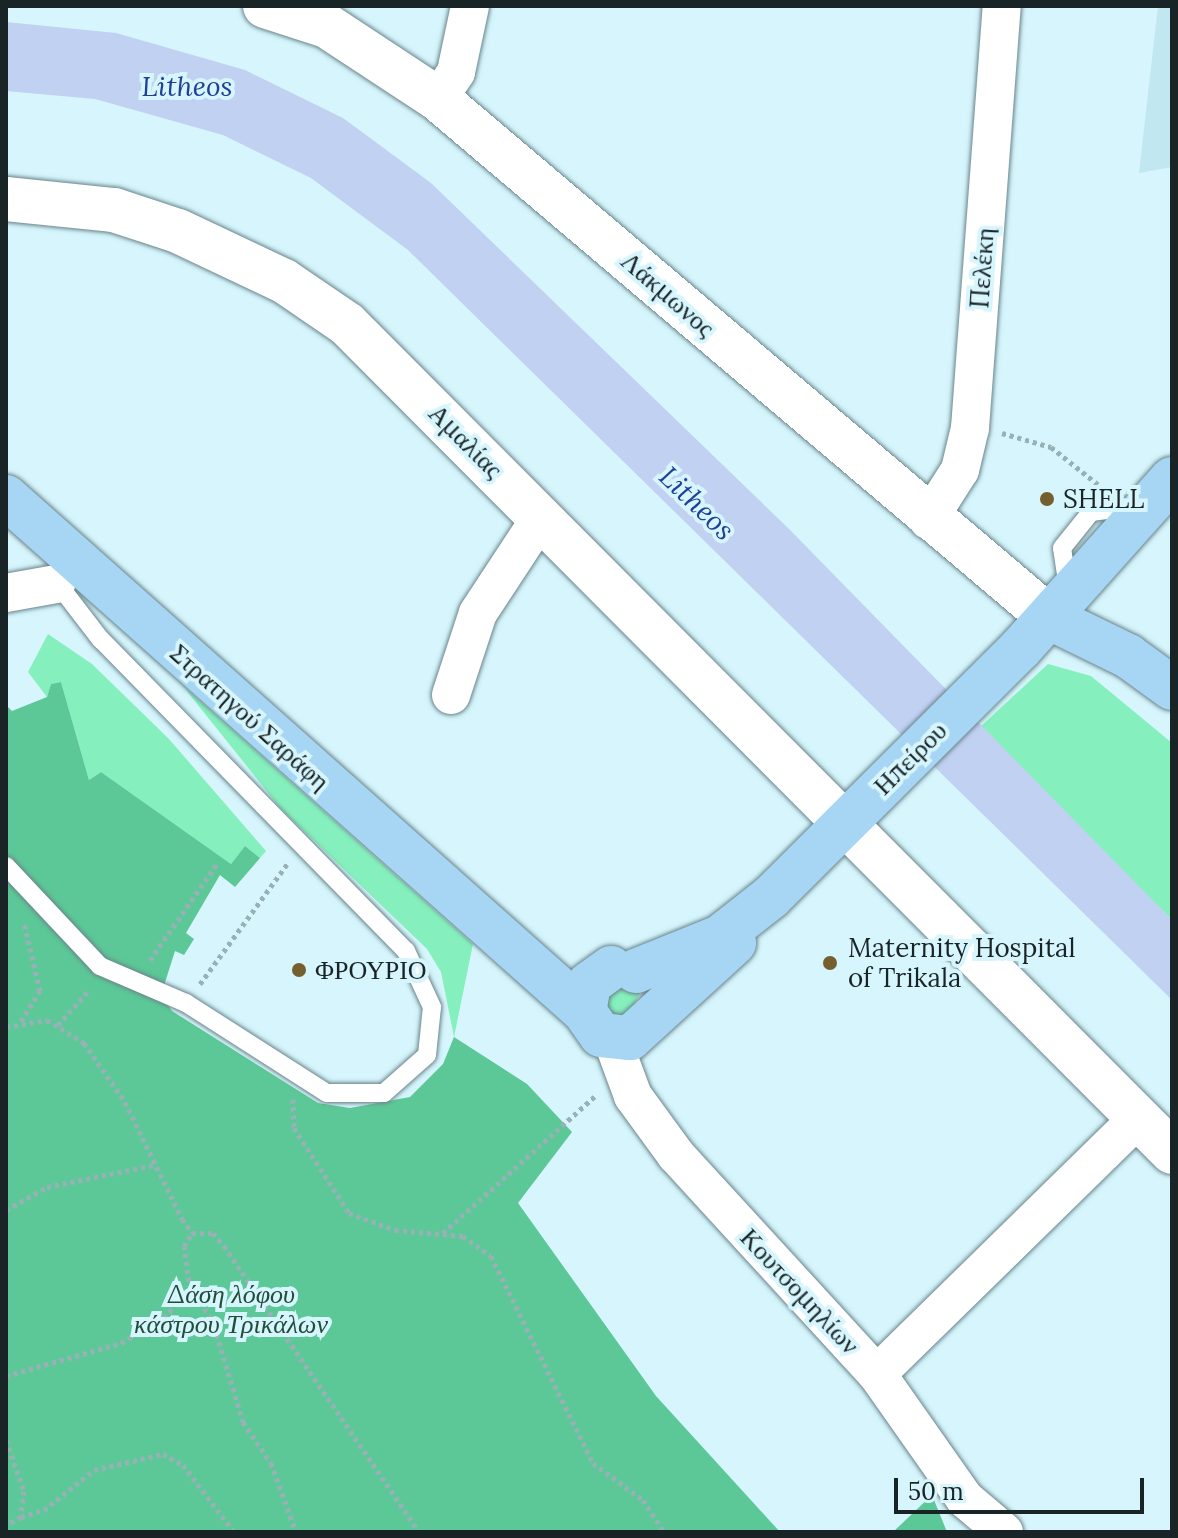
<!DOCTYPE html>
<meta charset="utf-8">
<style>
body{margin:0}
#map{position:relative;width:1178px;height:1538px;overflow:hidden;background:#d6f5fc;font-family:Lora,serif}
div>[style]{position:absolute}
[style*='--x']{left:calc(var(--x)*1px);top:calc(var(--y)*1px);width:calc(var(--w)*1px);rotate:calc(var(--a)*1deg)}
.built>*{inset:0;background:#c1e8f1}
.green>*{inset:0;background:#85f0bd}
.forest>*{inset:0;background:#5cc897}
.water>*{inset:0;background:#c1d1f2}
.path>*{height:5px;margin-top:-2.5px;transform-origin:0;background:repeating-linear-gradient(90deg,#98b1b6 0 4px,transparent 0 8px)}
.roads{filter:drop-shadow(0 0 2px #69848b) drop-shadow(0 0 2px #69848b)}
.service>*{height:18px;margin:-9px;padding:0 9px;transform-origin:9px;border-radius:9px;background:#fff}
.minor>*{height:38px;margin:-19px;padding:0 19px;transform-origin:19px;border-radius:19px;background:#fff}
.tertiary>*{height:44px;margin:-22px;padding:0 22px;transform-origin:22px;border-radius:22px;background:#fff}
.primary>*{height:44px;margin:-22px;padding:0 22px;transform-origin:22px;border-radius:22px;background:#a7d6f4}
.dots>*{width:22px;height:22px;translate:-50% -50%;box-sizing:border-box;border:4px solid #d6f5fc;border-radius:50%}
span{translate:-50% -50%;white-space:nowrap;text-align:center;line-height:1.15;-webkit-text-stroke:8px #d6f5fc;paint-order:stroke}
.street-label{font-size:26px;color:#192427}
.poi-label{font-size:26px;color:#192427}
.left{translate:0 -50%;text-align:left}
.park-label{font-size:26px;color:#214e39;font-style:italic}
.water-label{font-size:28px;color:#1f3f99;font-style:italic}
.frame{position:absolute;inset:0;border:8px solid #192427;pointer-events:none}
.scale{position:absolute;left:894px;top:1478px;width:250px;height:36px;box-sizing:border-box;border:4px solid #192427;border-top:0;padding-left:10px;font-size:24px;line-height:28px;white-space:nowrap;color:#192427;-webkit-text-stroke:6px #d6f5fc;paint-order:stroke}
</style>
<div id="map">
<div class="built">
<div style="clip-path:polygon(1158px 6px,1172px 6px,1172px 167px,1139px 173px)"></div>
</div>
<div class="green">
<div style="clip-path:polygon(48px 634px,92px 664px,169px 739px,266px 851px,260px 858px,245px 846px,231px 864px,101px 772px,89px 780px,61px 682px,51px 684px,47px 697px,28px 672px)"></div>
<div style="clip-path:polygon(1048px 664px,1091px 676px,1172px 743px,1172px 920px,979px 728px)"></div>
<div style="clip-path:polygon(182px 685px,473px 944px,454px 1037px,441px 972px,427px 949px,281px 809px)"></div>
<div style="clip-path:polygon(608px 986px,640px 993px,623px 1026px,599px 998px)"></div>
</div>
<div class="forest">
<div style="clip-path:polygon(61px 682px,89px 780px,101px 772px,231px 864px,245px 846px,260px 858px,235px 887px,220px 875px,186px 933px,194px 939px,184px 955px,175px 951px,161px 995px,172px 1011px,318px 1103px,350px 1108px,410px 1097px,443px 1064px,454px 1037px,527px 1084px,572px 1132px,518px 1203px,656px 1396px,780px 1532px,6px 1532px,6px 705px,12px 711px,47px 697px,51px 684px)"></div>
<div style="clip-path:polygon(932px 1495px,947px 1532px,893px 1532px)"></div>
</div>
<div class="water">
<div style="clip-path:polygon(6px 22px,116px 33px,245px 70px,343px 118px,431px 183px,789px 529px,1172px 920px,1172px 1000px,408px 250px,311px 178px,223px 135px,95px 99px,6px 91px)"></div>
</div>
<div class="path">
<div style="--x:1002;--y:433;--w:51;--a:15.9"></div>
<div style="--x:1051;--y:447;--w:63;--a:38.5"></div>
<div style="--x:150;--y:960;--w:117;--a:-55.1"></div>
<div style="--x:200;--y:984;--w:150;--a:-54"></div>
<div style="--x:21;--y:1021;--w:36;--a:-58"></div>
<div style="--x:40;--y:991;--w:70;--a:-103.2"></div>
<div style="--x:58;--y:1025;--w:48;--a:-48.4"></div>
<div style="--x:6;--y:1027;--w:42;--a:-9.7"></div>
<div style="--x:47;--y:1020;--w:44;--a:31.9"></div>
<div style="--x:84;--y:1043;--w:72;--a:55.2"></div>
<div style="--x:125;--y:1102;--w:130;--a:64"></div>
<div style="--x:182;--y:1219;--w:17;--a:54"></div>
<div style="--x:192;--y:1233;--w:21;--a:0"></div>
<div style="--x:213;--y:1233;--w:17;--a:50"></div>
<div style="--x:224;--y:1246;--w:346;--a:55.7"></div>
<div style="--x:293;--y:1099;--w:29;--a:88"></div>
<div style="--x:294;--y:1128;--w:101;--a:57.1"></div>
<div style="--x:349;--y:1213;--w:49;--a:20.3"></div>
<div style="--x:395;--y:1230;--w:68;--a:5"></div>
<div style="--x:463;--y:1236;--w:34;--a:36"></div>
<div style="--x:491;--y:1256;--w:231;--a:63.8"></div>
<div style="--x:593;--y:1463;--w:62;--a:36.5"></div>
<div style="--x:643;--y:1500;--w:38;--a:57"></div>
<div style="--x:6;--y:1210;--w:47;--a:-29.3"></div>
<div style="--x:47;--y:1187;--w:109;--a:-11.6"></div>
<div style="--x:443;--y:1233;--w:206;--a:-42"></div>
<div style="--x:190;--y:1289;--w:37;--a:54"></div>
<div style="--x:212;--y:1319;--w:108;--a:73.2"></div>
<div style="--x:243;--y:1422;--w:50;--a:55.7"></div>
<div style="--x:271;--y:1463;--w:73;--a:70.1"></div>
<div style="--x:6;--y:1376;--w:120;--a:-16"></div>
<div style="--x:121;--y:1343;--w:50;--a:-30.2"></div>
<div style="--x:164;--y:1318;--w:39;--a:-48"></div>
<div style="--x:190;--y:1289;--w:43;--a:-97.9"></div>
<div style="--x:184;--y:1246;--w:15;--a:-58"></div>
<div style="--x:6;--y:1440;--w:54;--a:70.6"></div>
<div style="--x:24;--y:1491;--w:26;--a:97"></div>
<div style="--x:21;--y:1517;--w:17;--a:152"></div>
<div style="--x:21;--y:1517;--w:24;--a:-17"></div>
<div style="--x:44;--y:1510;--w:64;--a:-38.7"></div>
<div style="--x:94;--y:1470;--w:71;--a:-13.1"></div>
<div style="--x:163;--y:1454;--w:23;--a:29"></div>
<div style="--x:183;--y:1465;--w:84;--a:52.7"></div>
</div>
<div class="roads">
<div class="service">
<div style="--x:1068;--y:588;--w:40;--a:-98.5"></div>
<div style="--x:1062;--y:548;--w:46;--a:-51.1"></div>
<div style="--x:1091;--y:512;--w:47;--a:-7.3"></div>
<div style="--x:6;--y:866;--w:137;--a:46.8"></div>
<div style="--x:100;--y:966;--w:94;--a:23.3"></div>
<div style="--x:186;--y:1003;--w:167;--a:32.6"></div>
<div style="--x:327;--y:1093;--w:57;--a:0"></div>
<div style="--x:384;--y:1093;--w:57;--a:-41.5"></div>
<div style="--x:427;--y:1055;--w:48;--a:-84.1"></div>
<div style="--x:432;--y:1007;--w:62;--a:-114.9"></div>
<div style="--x:406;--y:951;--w:436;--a:-134.4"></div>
<div style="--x:101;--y:640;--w:76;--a:-127.5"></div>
</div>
<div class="minor">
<div style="--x:438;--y:99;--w:32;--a:-56"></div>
<div style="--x:456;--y:72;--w:67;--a:-78"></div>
<div style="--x:928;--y:520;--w:59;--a:-57.4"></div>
<div style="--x:960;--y:470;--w:43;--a:-76.6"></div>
<div style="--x:970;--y:428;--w:423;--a:-85.7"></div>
<div style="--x:6;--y:593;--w:51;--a:-10.2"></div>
<div style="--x:451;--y:695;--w:86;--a:-71.8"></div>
<div style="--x:478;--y:613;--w:115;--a:-56.7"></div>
<div style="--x:612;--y:1039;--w:61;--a:69.8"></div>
<div style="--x:633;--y:1096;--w:73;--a:53.9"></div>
<div style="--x:676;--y:1155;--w:297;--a:47.5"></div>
<div style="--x:877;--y:1374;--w:153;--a:54.9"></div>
<div style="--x:965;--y:1499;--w:51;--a:40.2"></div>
<div style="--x:877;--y:1374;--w:366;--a:-44.4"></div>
</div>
<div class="tertiary">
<div style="--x:265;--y:6;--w:65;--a:17.9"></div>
<div style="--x:327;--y:26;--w:133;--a:33.3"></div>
<div style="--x:438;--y:99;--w:802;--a:40.3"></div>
<div style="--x:6;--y:199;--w:109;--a:5.8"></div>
<div style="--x:114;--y:210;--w:67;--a:18.2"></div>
<div style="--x:178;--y:231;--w:117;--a:25.3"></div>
<div style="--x:284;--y:281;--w:76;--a:34.3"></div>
<div style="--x:347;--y:324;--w:1169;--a:45.1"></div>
</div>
<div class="primary">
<div style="--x:6;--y:497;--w:773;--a:41.65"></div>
<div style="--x:1050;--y:618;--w:87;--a:26"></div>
<div style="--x:1128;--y:656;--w:54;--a:36"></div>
<div style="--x:611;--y:968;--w:27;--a:144"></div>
<div style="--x:589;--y:984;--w:27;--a:100"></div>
<div style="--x:584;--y:1011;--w:29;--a:55"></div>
<div style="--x:601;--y:1035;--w:29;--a:6"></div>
<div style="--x:630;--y:1038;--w:141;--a:-42.4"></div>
<div style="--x:636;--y:971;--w:91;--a:-22"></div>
<div style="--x:720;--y:937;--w:65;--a:-38.1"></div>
<div style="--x:771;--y:897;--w:351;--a:-44.9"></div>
<div style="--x:1020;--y:649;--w:228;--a:-48.2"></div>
</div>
</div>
<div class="dots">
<div style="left:1047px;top:499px;background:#765f2f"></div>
<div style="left:830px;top:963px;background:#765f2f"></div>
<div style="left:299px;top:970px;background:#765f2f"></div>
</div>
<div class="street-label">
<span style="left:982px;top:268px;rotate:-86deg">Πελέκη</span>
<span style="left:668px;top:294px;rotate:41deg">Λάκμωνος</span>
<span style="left:466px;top:441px;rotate:45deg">Αμαλίας</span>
<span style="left:250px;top:717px;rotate:42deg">Στρατηγού Σαράφη</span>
<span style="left:910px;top:758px;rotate:-45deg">Ηπείρου</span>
<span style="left:800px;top:1291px;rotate:47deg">Κουτσομηλίων</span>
</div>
<div class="poi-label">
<span class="left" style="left:1063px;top:499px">SHELL</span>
<span class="left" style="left:848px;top:963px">Maternity Hospital<br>of Trikala</span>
<span class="left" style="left:315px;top:970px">ΦΡΟΥΡΙΟ</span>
</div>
<div class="park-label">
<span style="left:231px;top:1309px">Δάση λόφου<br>κάστρου Τρικάλων</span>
</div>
<div class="water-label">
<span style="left:187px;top:86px">Litheos</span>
<span style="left:697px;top:503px;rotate:44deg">Litheos</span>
</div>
<div class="frame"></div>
<div class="scale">50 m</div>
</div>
